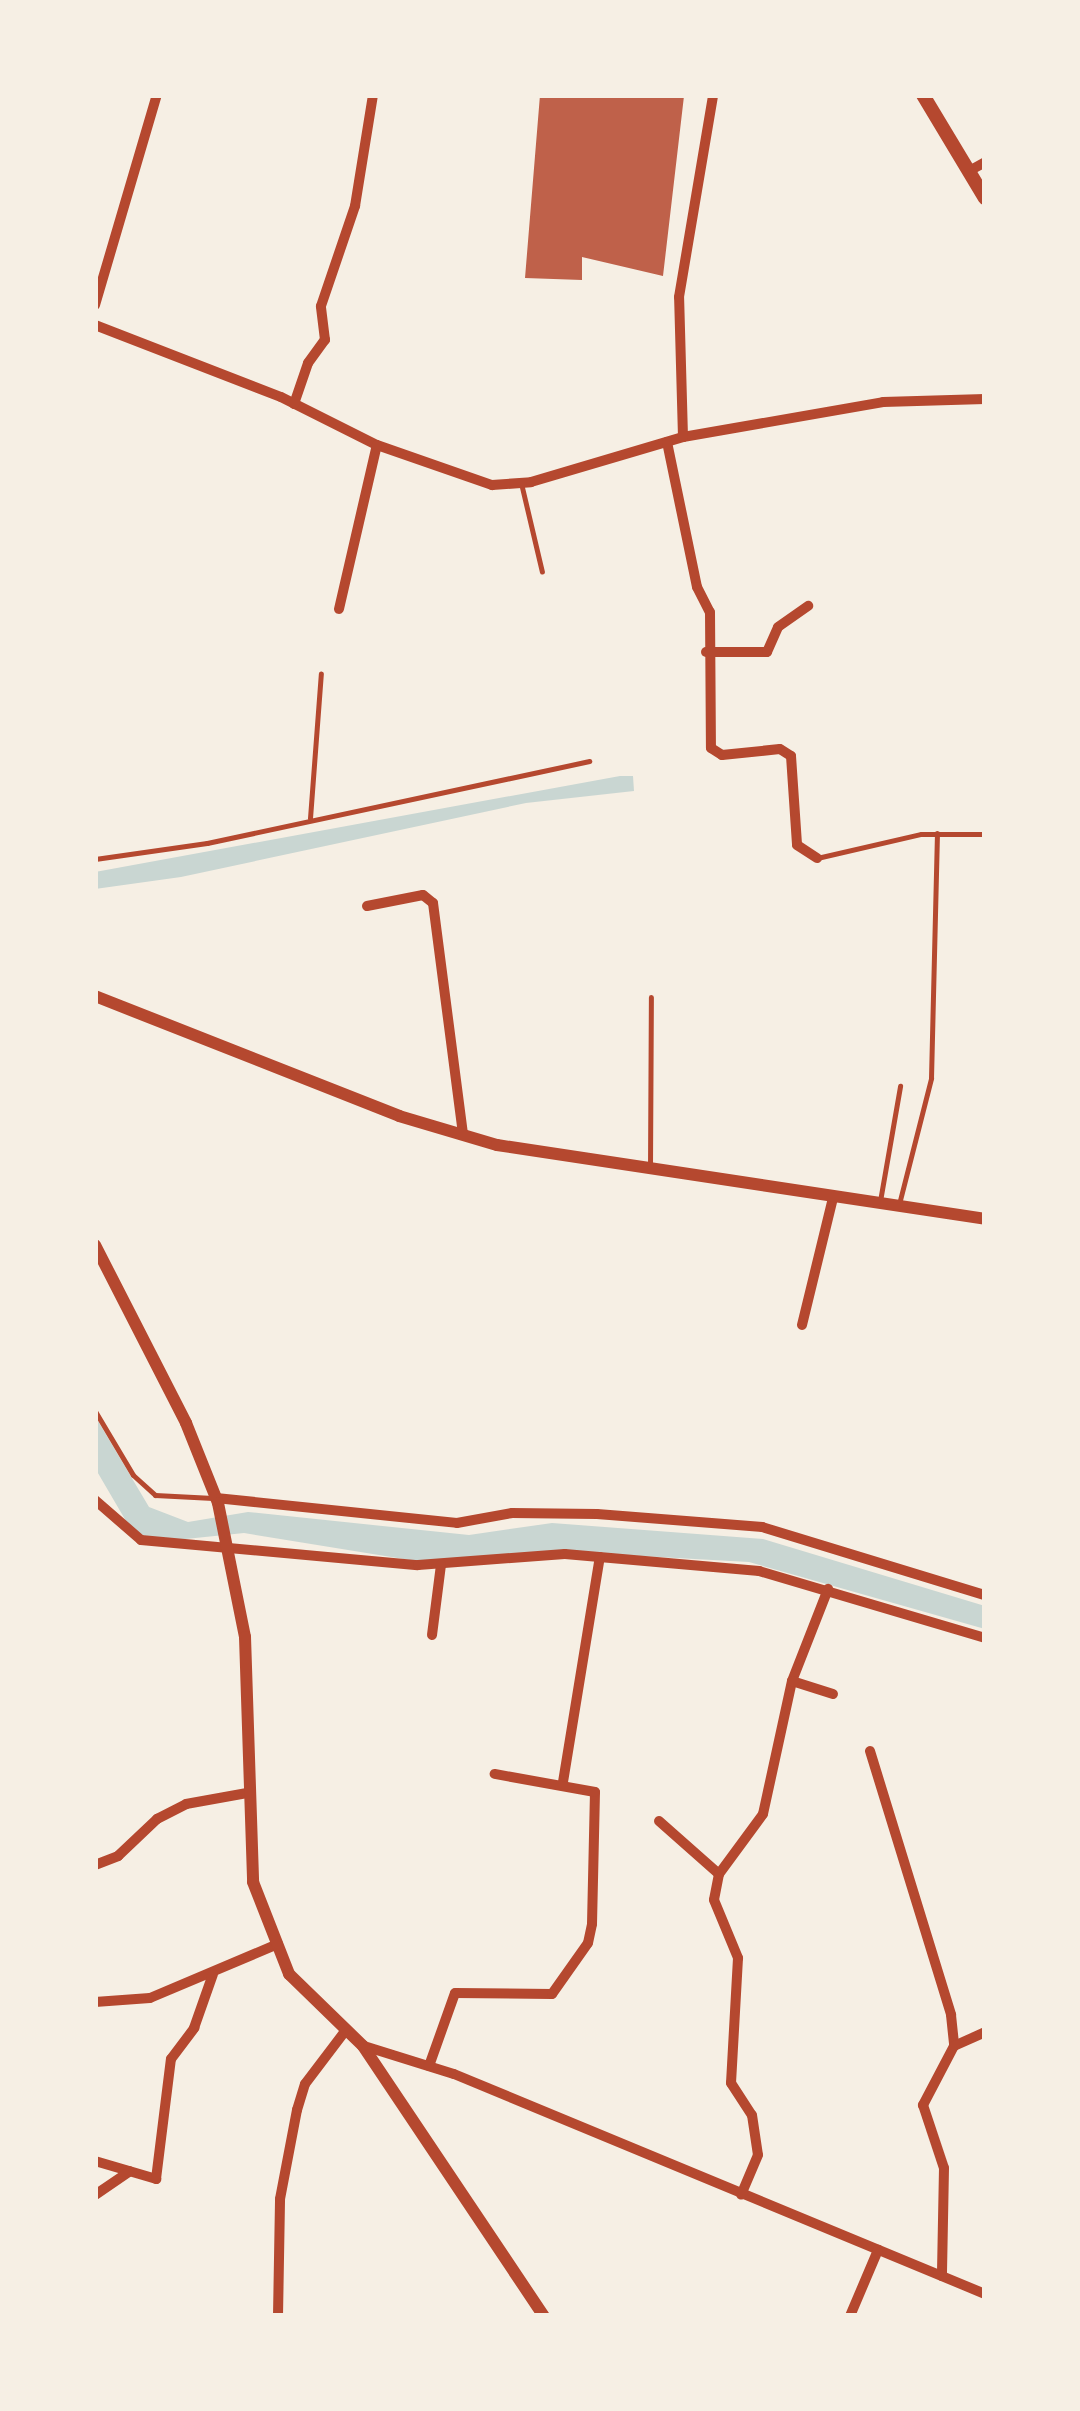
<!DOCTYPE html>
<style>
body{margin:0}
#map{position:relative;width:1080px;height:2411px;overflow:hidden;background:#f6efe4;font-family:Ubuntu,sans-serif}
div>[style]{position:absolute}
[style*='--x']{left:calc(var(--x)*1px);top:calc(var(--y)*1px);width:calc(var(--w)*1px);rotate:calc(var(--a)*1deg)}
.water>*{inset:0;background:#c9d6d2}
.building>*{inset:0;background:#bf614a}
.service>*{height:5px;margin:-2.5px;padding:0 2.5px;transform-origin:2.5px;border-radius:2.5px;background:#b5482f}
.minor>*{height:10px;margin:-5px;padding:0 5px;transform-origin:5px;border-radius:5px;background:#b5482f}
.tertiary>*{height:12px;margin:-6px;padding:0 6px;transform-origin:6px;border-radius:6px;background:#b5482f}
.secondary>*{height:14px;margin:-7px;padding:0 7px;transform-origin:7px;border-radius:7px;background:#b5482f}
span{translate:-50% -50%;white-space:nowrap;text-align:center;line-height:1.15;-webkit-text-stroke:8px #f6efe4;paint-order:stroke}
.frame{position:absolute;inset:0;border:98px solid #f6efe4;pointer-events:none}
</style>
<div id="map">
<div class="water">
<div style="clip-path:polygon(620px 776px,633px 776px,634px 791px,526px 803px,181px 877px,95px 889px,95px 872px)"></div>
<div style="clip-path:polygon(95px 1416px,149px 1507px,188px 1522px,248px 1512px,469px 1535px,552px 1523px,763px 1539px,985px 1606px,985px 1629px,749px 1562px,549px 1551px,422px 1562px,244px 1533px,166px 1541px,133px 1533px,95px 1468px)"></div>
</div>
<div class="building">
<div style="clip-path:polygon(540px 95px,684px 96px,663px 276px,582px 257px,582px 280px,525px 278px)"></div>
</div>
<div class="service">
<div style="--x:521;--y:483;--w:91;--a:76.7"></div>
<div style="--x:310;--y:818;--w:145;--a:-85.7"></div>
<div style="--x:817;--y:858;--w:107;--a:-13"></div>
<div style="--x:921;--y:834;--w:64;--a:0"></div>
<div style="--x:95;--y:859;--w:113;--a:-8.1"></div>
<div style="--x:207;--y:843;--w:391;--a:-12.1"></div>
<div style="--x:650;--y:1168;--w:171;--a:-89.7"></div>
<div style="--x:880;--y:1201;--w:117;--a:-80.1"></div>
<div style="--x:899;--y:1204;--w:130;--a:-75.7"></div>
<div style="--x:931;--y:1078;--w:245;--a:-88.6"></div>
<div style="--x:95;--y:1411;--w:74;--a:59.3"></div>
<div style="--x:133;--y:1475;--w:30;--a:42"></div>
<div style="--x:155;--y:1495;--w:58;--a:3"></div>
</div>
<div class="minor">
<div style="--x:969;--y:171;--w:18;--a:-29"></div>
<div style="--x:95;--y:305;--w:219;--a:-73.6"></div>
<div style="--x:95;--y:325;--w:199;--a:21.2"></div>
<div style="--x:281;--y:397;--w:107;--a:26.6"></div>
<div style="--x:377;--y:445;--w:122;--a:19.2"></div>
<div style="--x:492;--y:485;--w:39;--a:-4"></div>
<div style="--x:531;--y:482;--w:159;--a:-16.5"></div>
<div style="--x:683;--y:437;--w:203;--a:-9.9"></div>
<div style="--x:883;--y:402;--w:102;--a:-1.7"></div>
<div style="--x:294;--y:404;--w:43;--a:-71.1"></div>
<div style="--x:308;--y:363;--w:29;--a:-54"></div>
<div style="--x:325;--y:340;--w:34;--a:-97"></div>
<div style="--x:321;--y:306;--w:106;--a:-71.2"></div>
<div style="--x:355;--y:206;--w:112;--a:-80.8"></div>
<div style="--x:683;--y:437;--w:140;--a:-91.6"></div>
<div style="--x:679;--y:297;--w:205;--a:-80.4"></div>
<div style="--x:667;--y:442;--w:148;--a:78.3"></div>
<div style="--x:697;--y:587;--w:28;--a:63"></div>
<div style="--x:710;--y:612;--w:136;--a:89.6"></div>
<div style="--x:711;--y:748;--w:13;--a:32"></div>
<div style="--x:722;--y:755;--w:58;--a:-5.9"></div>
<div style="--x:780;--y:749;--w:13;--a:32"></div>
<div style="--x:791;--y:756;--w:89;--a:86.1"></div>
<div style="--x:797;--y:845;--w:24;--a:33"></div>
<div style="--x:339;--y:609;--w:168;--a:-77"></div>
<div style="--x:706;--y:652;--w:61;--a:0"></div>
<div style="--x:767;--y:652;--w:27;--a:-66"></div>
<div style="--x:778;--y:627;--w:37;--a:-35"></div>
<div style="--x:367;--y:906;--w:57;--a:-11.1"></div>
<div style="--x:423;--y:895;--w:13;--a:39"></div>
<div style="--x:433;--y:903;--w:234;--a:82.6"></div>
<div style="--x:802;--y:1325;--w:131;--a:-76.3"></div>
<div style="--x:216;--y:1498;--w:242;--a:5.9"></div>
<div style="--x:457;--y:1523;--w:56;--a:-10.3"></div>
<div style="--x:512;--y:1513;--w:85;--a:0.7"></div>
<div style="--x:597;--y:1514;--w:166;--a:4.5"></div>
<div style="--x:762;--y:1527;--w:233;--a:17"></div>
<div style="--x:95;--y:1500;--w:61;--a:41"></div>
<div style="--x:141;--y:1540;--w:278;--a:5.2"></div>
<div style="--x:418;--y:1565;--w:147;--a:-4.3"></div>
<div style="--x:565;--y:1554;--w:195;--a:5"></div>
<div style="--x:759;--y:1571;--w:236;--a:16.5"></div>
<div style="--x:432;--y:1635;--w:71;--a:-82.7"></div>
<div style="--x:792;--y:1681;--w:99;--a:-68.6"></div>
<div style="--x:870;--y:1751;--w:276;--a:72.9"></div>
<div style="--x:951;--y:2015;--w:31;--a:84"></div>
<div style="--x:954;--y:2046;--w:67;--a:117.7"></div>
<div style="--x:923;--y:2105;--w:66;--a:71.6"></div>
<div style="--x:944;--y:2168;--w:108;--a:91.1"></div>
<div style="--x:563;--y:1782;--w:228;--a:-80.7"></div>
<div style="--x:659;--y:1821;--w:80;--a:41.5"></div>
<div style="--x:719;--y:1874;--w:26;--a:101"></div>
<div style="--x:714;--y:1900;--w:63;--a:67.5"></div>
<div style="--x:738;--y:1958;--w:125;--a:93.2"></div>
<div style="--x:731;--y:2083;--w:38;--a:57"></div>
<div style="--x:752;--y:2115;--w:40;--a:81.5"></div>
<div style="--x:758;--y:2155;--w:43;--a:113"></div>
<div style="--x:95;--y:1865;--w:25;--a:-21"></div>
<div style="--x:118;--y:1856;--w:54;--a:-43.5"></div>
<div style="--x:157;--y:1819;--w:33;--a:-27"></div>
<div style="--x:186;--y:1804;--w:62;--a:-10.2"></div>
<div style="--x:719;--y:1874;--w:74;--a:-53.7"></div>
<div style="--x:763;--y:1814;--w:136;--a:-77.7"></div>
<div style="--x:792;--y:1681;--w:43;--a:17.6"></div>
<div style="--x:95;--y:2002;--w:55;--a:-4.2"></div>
<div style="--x:150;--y:1998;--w:139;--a:-22.9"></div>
<div style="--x:364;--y:2046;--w:94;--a:17.3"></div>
<div style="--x:454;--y:2074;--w:575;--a:22.5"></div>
<div style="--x:954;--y:2046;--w:34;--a:-24"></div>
<div style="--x:429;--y:2066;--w:77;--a:-70.4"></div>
<div style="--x:455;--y:1993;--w:97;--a:0.6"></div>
<div style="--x:552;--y:1994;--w:62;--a:-54.8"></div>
<div style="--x:588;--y:1943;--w:19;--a:-78"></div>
<div style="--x:592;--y:1924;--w:132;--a:-88.7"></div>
<div style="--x:595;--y:1792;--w:102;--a:-169.8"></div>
<div style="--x:95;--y:2161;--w:64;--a:16.4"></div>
<div style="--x:156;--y:2179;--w:121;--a:-82.9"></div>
<div style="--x:171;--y:2059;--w:39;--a:-53"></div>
<div style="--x:194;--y:2028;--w:57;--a:-70.6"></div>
<div style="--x:95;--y:2195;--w:42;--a:-34.4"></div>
<div style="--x:278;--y:2316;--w:117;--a:-89"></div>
<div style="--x:280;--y:2199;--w:91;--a:-79.2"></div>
<div style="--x:297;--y:2110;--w:27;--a:-73"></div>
<div style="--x:305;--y:2084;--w:68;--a:-52.8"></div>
<div style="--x:850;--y:2316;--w:72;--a:-67"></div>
</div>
<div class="tertiary">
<div style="--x:95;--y:996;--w:327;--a:21.5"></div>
<div style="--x:399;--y:1116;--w:102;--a:16.5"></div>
<div style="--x:497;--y:1145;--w:494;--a:8.6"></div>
<div style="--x:95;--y:1245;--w:200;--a:62.9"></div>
<div style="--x:186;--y:1423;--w:86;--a:68.2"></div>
<div style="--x:218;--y:1503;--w:137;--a:78.6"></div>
<div style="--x:245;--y:1637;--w:245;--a:88.1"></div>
<div style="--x:253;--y:1882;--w:99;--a:68.6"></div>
<div style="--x:289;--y:1974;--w:103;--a:44.2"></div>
<div style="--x:363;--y:2046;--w:325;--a:56.2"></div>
</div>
<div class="secondary">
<div style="--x:923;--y:95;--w:120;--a:59"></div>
</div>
<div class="frame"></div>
</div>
